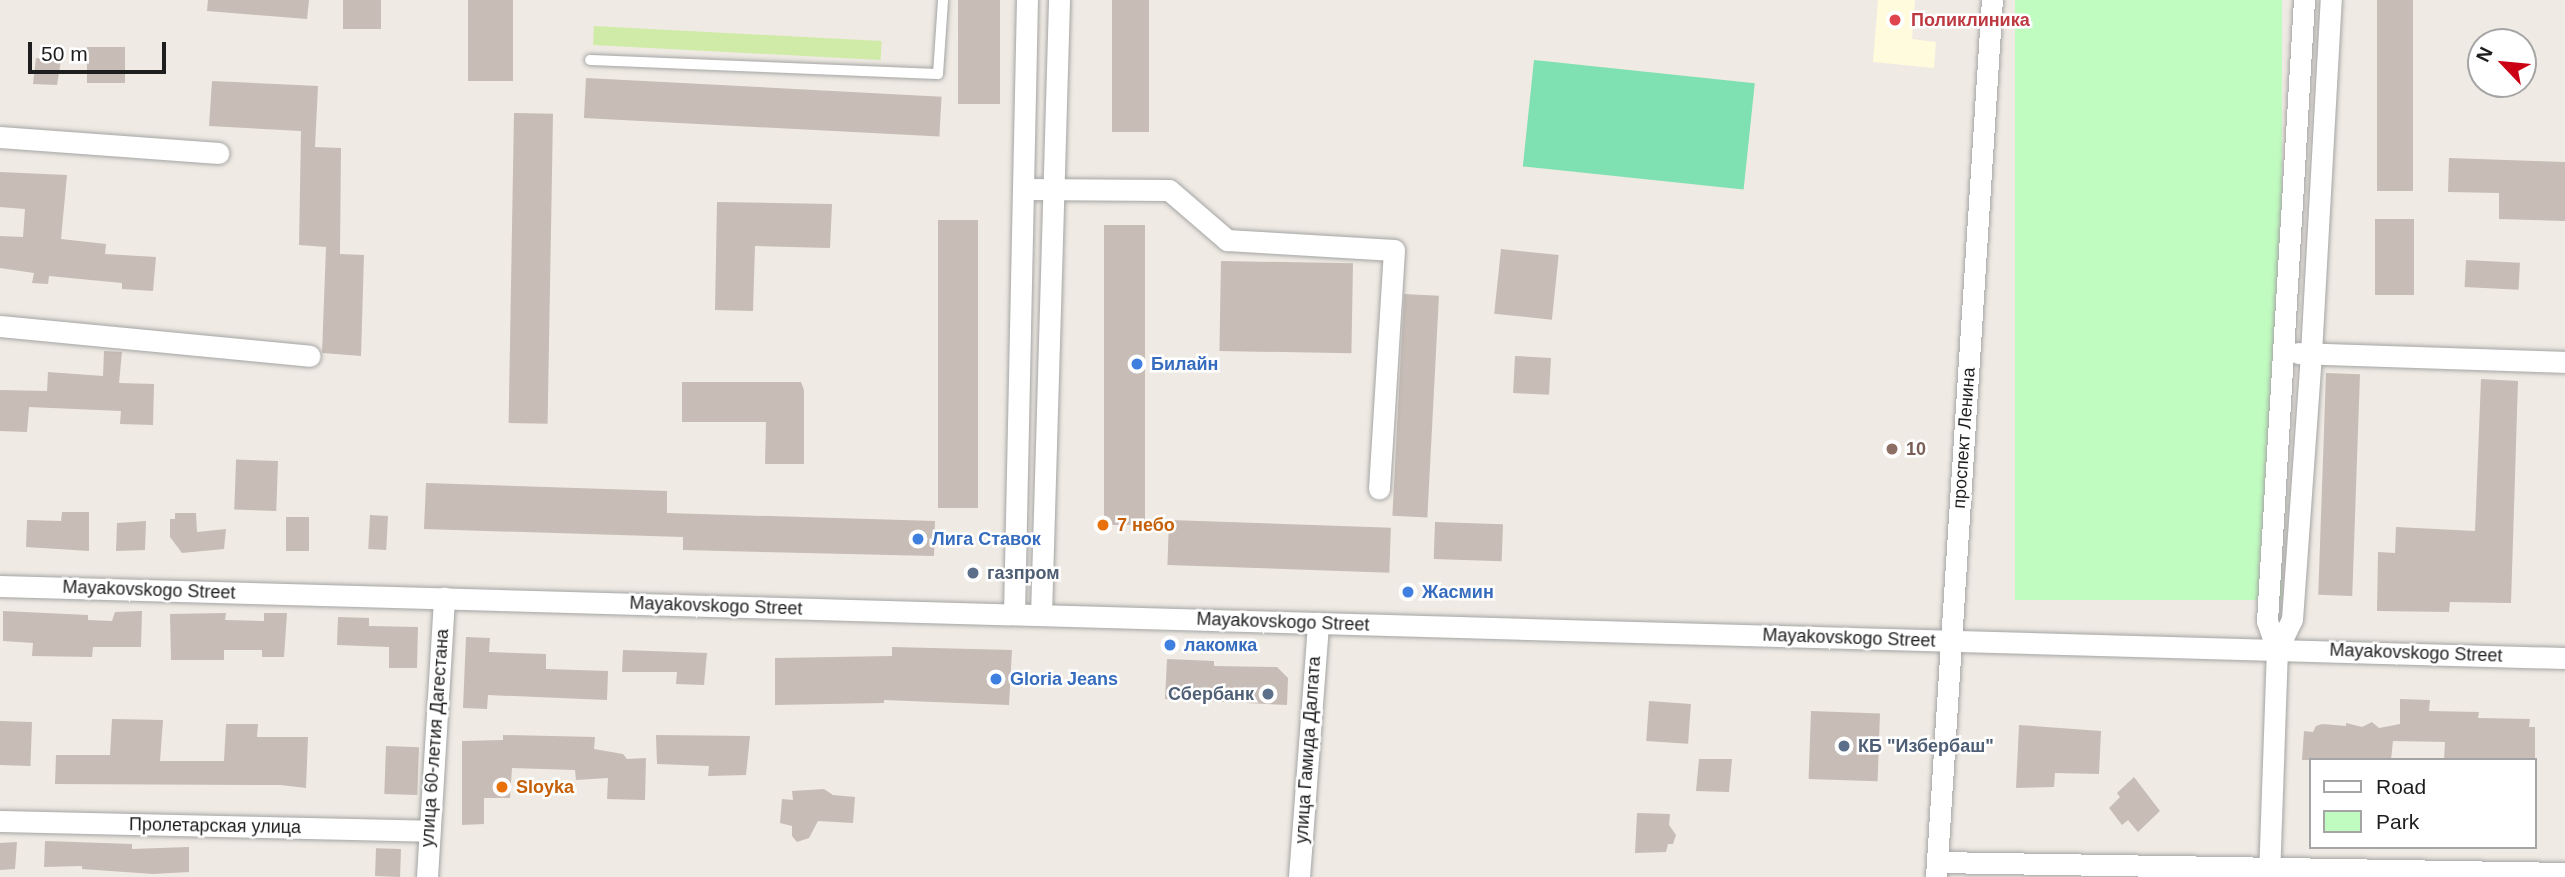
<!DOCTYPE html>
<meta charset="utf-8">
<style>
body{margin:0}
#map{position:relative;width:2565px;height:877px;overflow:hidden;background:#efeae3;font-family:Arial,sans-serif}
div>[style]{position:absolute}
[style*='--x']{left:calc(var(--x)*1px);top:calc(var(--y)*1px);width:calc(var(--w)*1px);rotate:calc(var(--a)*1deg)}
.education>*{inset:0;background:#fffbdc}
.grass>*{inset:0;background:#d0eba7;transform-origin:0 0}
.park>*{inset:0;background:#c0fbbf;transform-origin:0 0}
.pitch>*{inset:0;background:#7fe1b1;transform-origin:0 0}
.building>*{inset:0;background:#c7bcb6;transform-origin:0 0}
.roads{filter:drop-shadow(0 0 2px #a5a5a5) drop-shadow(0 0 2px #a5a5a5)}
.lane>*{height:10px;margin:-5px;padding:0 5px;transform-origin:5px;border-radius:5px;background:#fff}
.street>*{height:21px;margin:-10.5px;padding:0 10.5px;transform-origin:10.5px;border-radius:10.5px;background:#fff}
.dots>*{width:19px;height:19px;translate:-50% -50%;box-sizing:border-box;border:4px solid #fff;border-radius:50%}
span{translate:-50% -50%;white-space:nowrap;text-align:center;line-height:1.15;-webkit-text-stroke:5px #fff;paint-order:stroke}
.health-label{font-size:18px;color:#be3a42;font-weight:700}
.left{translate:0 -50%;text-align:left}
.shop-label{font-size:18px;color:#366cbe;font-weight:700}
.street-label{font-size:18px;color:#1e1e1e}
.education-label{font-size:18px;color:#785e54;font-weight:700}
.food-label{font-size:18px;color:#c56008;font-weight:700}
.service-label{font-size:18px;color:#4e5e75;font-weight:700}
.right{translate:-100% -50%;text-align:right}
.legend{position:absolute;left:2309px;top:758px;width:228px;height:91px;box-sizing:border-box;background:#fff;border:2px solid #a5a5a5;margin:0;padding:9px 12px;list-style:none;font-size:21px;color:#1e1e1e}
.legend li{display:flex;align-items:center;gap:14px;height:35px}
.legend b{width:35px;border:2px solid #a5a5a5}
.north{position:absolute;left:2467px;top:28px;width:70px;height:70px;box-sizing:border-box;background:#fff;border:2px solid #a5a5a5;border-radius:50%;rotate:296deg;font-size:19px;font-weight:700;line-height:28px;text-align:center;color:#1e1e1e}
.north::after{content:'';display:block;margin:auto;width:24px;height:32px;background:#cb0015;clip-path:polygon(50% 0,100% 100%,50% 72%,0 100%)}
.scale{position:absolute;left:28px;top:42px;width:138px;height:32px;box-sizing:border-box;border:4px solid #1e1e1e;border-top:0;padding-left:9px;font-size:21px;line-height:24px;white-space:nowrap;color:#1e1e1e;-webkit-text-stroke:5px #fff;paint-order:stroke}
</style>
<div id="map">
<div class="education">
<div style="clip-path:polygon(1878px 0,1915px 0,1912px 39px,1936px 42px,1934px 68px,1873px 62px)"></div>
</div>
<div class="grass">
<div style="left:594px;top:26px;width:288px;height:19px;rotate:3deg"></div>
</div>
<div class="park">
<div style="left:2015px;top:0;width:267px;height:600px"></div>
</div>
<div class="pitch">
<div style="left:1534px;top:60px;width:222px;height:107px;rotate:6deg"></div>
</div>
<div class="building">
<div style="clip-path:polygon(208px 0,309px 0,307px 19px,207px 11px)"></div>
<div style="left:343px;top:0;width:38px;height:29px"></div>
<div style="left:468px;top:0;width:45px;height:81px"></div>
<div style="left:958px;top:0;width:42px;height:104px"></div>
<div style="left:1112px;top:0;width:37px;height:132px"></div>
<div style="left:2377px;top:0;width:36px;height:191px"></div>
<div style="left:87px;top:47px;width:38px;height:36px"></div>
<div style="clip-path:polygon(36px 58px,61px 60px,57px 85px,33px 84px)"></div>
<div style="left:586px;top:78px;width:356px;height:40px;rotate:3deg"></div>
<div style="clip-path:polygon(212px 81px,318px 86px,315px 147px,341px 148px,340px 254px,364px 255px,361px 356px,322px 353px,326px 247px,299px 245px,301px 131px,209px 126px)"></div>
<div style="left:514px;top:113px;width:39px;height:310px;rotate:1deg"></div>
<div style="clip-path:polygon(2449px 158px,2565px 162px,2565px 221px,2499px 219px,2499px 193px,2448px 192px)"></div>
<div style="clip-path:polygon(0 172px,67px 175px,61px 239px,106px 244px,105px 254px,156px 257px,153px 291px,122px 289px,122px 283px,49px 276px,48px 284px,32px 283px,34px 273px,0 268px,0 236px,23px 237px,25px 209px,0 207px)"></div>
<div style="clip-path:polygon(717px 202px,832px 204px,830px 248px,755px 246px,753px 311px,715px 310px)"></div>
<div style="left:2375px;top:219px;width:39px;height:76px"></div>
<div style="left:938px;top:220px;width:40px;height:288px"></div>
<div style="left:1104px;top:225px;width:41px;height:300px"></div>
<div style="left:1501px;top:249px;width:58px;height:65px;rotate:6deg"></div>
<div style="left:2466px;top:260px;width:54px;height:27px;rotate:3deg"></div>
<div style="left:1221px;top:261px;width:132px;height:90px;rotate:1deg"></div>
<div style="left:1404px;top:294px;width:35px;height:222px;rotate:3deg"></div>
<div style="clip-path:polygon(104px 351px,122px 352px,119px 383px,154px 384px,153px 425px,120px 424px,121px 411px,29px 407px,27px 432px,0 431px,0 390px,47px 391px,48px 372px,103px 376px)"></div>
<div style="left:1515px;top:356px;width:36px;height:37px;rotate:3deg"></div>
<div style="left:2326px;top:373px;width:34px;height:222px;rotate:2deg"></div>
<div style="clip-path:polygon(2481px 379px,2518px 381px,2511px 603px,2450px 602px,2449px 612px,2377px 611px,2378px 552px,2395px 553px,2396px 527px,2475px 531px)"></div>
<div style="clip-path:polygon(682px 382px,801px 382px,804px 390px,804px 464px,765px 464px,766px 422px,682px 422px)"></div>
<div style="left:278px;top:461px;width:50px;height:42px;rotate:92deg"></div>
<div style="clip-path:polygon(426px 483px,667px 491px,667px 513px,935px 521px,934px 556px,683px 550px,683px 537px,424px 529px)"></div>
<div style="clip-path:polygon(62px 512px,89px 512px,89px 551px,26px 547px,27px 520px,61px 521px)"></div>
<div style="clip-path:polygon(175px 513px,196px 513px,197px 532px,226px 529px,224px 549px,182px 553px,170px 537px,170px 519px,175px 519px)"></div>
<div style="left:388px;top:516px;width:34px;height:18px;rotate:93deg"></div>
<div style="left:286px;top:517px;width:23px;height:34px"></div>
<div style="left:1169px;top:520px;width:222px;height:45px;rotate:2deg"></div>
<div style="clip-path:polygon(146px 521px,145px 550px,116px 551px,117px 523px)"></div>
<div style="left:1435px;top:522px;width:68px;height:37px;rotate:2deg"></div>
<div style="clip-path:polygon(3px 611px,88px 615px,88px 620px,112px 621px,115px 612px,142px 611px,141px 647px,93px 647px,92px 657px,32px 656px,33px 643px,3px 641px)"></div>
<div style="clip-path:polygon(226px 613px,225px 620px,264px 621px,264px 613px,287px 613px,284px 657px,262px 657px,262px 650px,224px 650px,224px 660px,171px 660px,170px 614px)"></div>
<div style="clip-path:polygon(338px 617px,369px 618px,369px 626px,418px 627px,417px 668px,389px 668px,389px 647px,337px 645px)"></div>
<div style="clip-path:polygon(466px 637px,490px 638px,489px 652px,546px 654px,546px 669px,608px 671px,607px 700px,488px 695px,487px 709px,463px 708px)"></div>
<div style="clip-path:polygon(892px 647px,1012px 650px,1009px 705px,884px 700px,884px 703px,775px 705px,775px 658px,892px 656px)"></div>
<div style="clip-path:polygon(623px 650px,707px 653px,704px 685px,676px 684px,677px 672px,622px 672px)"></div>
<div style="clip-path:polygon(1167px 659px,1214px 661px,1214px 666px,1277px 667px,1288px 678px,1287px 705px,1165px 699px)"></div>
<div style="clip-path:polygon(2400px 699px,2430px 700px,2429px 711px,2479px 712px,2478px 718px,2530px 719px,2529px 727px,2535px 727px,2535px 760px,2444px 759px,2445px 742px,2393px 741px,2391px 760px,2302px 760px,2304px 731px,2313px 732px,2316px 726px,2322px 724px,2346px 726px,2346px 723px,2362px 727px,2372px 722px,2379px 728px,2400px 724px)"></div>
<div style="left:1649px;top:701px;width:42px;height:40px;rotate:4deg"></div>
<div style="left:1811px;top:711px;width:69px;height:68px;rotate:2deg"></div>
<div style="clip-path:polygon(112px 719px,163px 720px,160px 761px,224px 761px,226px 724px,258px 724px,257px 737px,308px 737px,306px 788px,280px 785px,55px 784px,56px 755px,110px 755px)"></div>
<div style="left:0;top:721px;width:32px;height:44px;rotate:2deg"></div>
<div style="clip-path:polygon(2019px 725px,2101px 731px,2099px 774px,2055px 773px,2054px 787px,2016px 788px)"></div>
<div style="clip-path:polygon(503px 735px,595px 737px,594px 749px,623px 754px,627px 759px,646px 758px,645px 800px,607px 799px,608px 778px,576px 780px,575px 770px,512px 768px,510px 798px,484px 798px,484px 824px,462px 825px,462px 741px,503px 740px)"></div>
<div style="clip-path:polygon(656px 735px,750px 736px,746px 775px,708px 776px,709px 766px,657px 764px)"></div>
<div style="left:386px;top:746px;width:33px;height:48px;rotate:2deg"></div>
<div style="clip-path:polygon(1699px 759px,1732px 759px,1729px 792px,1696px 791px)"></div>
<div style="clip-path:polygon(2134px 777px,2160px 811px,2138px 832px,2128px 820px,2122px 825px,2109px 808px,2120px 797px,2117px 793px)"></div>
<div style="clip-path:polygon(824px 789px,833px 795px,855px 797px,853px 823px,818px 821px,809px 838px,797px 842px,792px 836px,792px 826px,780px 823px,782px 799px,793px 800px,792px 791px)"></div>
<div style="clip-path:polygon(1637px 813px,1670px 814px,1669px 825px,1676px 835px,1673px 844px,1668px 844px,1666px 852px,1635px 853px)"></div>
<div style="clip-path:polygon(45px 841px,132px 844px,132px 849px,189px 847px,189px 872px,153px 874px,82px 869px,82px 866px,44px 867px)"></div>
<div style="clip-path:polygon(17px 842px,15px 869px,0 870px,0 843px)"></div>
<div style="left:401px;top:849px;width:28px;height:25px;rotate:92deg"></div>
</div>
<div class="roads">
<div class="lane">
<div style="--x:590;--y:60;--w:348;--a:2.3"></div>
<div style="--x:938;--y:74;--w:74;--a:-86.1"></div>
</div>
<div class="street">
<div style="--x:0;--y:137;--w:219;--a:4.2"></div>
<div style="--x:1023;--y:189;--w:146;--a:0.4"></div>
<div style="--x:1169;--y:190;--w:77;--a:40.8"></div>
<div style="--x:1227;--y:240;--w:167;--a:3.4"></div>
<div style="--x:1394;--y:250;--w:239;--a:93.6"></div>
<div style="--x:0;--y:326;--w:311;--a:5.5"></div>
<div style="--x:2298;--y:353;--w:267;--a:1.9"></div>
<div style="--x:0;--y:586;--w:2566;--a:1.61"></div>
<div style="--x:1014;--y:614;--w:614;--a:-88.79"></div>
<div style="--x:1041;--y:615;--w:615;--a:-88.32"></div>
<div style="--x:2277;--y:650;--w:31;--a:-109"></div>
<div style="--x:2267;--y:621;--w:622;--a:-86.59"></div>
<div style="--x:0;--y:821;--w:429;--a:1.3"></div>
<div style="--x:1937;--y:862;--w:628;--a:1"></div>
<div style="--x:427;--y:877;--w:280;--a:-86.5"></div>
<div style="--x:1299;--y:877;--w:255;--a:-85.7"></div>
<div style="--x:1936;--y:877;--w:879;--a:-86.35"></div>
<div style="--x:2269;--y:877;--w:227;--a:-88"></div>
<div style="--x:2277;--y:650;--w:34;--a:-64"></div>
<div style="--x:2292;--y:619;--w:267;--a:-85.9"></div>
<div style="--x:2311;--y:353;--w:354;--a:-86.8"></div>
</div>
</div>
<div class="dots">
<div style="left:1895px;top:20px;background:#e0444e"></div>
<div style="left:1137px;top:364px;background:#3f7fe0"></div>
<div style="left:1892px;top:449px;background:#8d6e63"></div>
<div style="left:1103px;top:525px;background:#e8710a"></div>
<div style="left:918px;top:539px;background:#3f7fe0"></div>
<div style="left:973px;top:573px;background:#5c6f8a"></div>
<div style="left:1408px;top:592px;background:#3f7fe0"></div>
<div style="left:1170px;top:645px;background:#3f7fe0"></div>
<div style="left:996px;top:679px;background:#3f7fe0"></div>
<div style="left:1268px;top:694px;background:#5c6f8a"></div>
<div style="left:1844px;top:746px;background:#5c6f8a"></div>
<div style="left:502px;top:787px;background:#e8710a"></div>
</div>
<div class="health-label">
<span class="left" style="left:1911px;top:20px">Поликлиника</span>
</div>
<div class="shop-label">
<span class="left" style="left:1151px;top:364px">Билайн</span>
<span class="left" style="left:932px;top:539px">Лига Ставок</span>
<span class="left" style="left:1422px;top:592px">Жасмин</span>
<span class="left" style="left:1184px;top:645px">лакомка</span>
<span class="left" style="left:1010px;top:679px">Gloria Jeans</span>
</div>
<div class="street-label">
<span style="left:1964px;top:438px;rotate:-86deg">проспект Ленина</span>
<span style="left:149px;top:590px;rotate:2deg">Mayakovskogo Street</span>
<span style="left:716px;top:606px;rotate:2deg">Mayakovskogo Street</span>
<span style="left:1283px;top:622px;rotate:2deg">Mayakovskogo Street</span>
<span style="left:1849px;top:638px;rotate:2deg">Mayakovskogo Street</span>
<span style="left:2416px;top:653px;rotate:2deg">Mayakovskogo Street</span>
<span style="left:435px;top:738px;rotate:-86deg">улица 60-летия Дагестана</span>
<span style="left:1308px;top:750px;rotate:-86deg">улица Гамида Далгата</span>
<span style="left:215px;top:826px;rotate:1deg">Пролетарская улица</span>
</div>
<div class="education-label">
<span class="left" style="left:1906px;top:449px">10</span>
</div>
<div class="food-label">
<span class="left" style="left:1117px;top:525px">7 небо</span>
<span class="left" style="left:516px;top:787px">Sloyka</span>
</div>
<div class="service-label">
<span class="left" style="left:987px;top:573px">газпром</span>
<span class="right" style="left:1254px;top:694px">Сбербанк</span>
<span class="left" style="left:1858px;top:746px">КБ "Избербаш"</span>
</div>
<ul class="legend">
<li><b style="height:9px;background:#fff"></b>Road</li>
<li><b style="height:19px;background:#c0fbbf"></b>Park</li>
</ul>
<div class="north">N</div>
<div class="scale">50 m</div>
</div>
